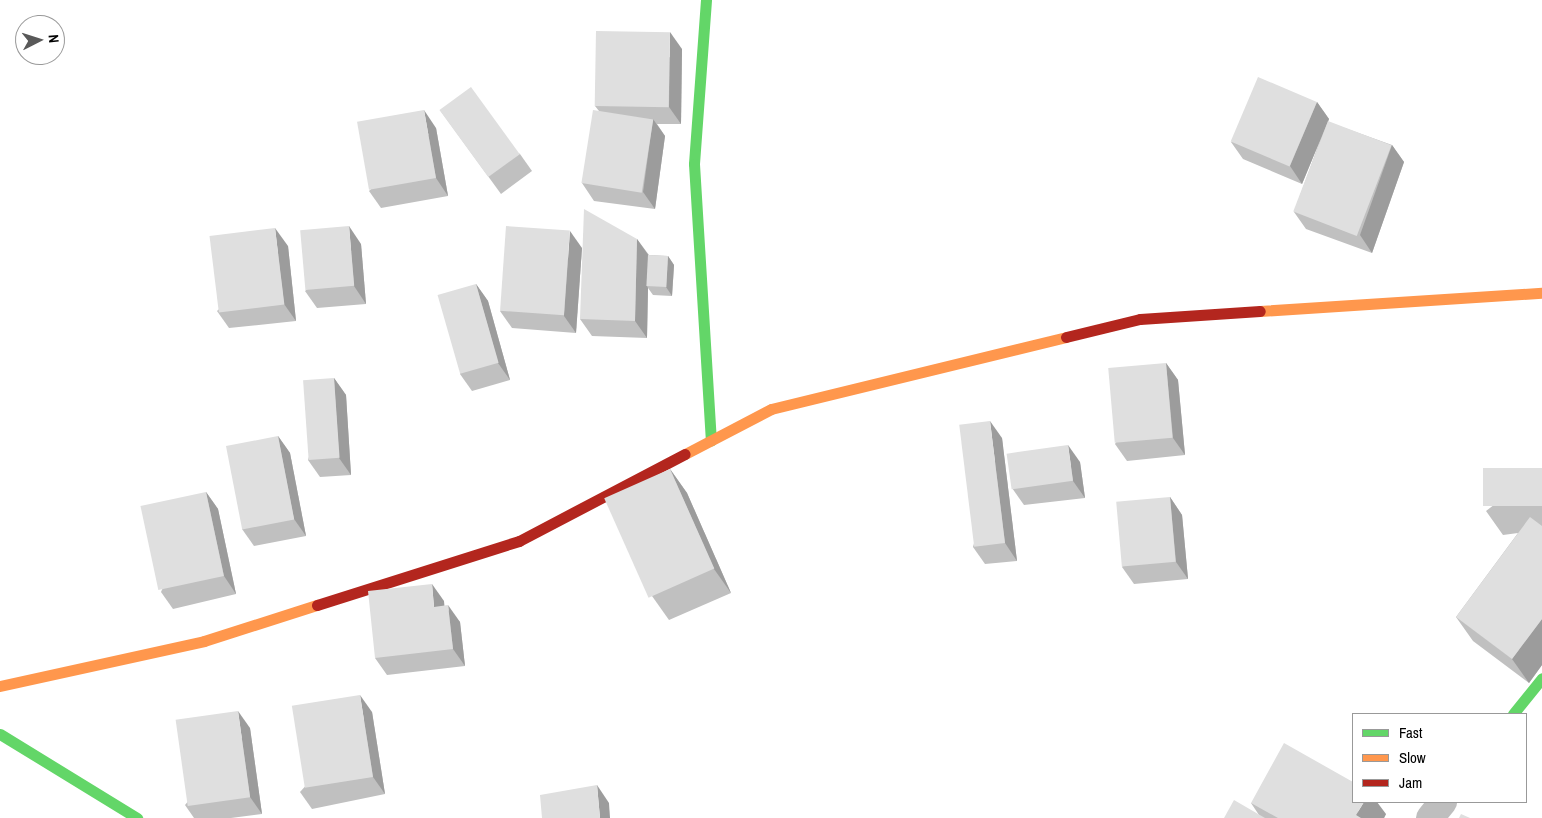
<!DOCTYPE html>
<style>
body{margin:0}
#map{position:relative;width:1542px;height:818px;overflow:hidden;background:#fff;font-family:"Archivo Narrow",sans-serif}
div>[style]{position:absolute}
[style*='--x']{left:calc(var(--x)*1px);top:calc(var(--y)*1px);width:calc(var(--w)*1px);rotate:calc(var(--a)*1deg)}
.street>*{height:28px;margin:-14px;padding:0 14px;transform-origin:14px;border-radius:14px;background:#bebebe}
.fast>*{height:11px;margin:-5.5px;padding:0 5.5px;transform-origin:5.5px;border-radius:5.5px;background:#63d668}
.slow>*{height:11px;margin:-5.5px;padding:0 5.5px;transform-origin:5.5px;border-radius:5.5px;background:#ff974d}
.jam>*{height:11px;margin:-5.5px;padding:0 5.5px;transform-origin:5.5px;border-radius:5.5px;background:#b3261e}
.wall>*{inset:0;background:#c0c0c0}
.shaded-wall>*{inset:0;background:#9c9c9c}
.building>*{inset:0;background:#dfdfdf;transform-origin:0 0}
span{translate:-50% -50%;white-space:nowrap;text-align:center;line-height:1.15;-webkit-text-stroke:4px #fff;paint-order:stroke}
.legend{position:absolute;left:1352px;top:713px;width:175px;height:90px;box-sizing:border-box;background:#fff;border:1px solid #999;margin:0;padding:6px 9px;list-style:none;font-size:15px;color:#000}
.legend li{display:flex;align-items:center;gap:10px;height:25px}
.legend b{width:25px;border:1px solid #999}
.north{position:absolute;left:15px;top:15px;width:50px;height:50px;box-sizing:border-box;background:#fff;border:1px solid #999;border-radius:50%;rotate:85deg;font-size:14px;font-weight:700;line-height:20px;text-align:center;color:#000}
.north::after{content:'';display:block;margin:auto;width:18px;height:22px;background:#595959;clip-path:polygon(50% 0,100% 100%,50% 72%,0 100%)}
</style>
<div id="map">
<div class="street">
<div style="--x:1430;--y:818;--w:21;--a:-51"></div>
</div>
<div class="fast">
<div style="--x:706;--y:0;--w:164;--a:94.2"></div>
<div style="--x:694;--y:164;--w:277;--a:86.5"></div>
<div style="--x:1513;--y:714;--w:46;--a:-51.1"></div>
<div style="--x:0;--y:734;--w:161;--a:31.5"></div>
</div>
<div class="slow">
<div style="--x:1260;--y:311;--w:283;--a:-3.7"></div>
<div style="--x:685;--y:454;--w:97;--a:-27.6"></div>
<div style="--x:771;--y:409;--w:304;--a:-13.7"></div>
<div style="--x:0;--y:686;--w:209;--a:-12.4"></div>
<div style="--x:204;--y:641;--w:119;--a:-17.7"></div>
</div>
<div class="jam">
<div style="--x:1066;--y:337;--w:76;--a:-13.7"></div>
<div style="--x:1140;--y:319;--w:120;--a:-3.8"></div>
<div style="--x:317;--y:605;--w:212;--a:-17.6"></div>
<div style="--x:519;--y:541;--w:187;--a:-27.7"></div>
</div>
<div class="wall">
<div style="clip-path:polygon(682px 49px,681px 124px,657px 124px,665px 136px,655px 209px,594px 201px,582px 183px,599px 111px,595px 106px)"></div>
<div style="clip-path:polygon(1317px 102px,1329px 119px,1328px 122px,1392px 145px,1404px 162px,1372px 253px,1306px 229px,1294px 212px,1321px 138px,1302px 184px,1243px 159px,1231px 142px)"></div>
<div style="clip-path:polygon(440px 110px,520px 154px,532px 171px,501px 194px)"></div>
<div style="clip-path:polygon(436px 128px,448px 196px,381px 208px,369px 191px)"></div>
<div style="clip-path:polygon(637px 239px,649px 255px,668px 256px,674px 265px,672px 296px,653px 295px,648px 288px,647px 338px,592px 336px,580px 319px)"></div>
<div style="clip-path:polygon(361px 244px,366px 304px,317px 308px,305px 291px)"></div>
<div style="clip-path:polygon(288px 246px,296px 321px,229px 328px,217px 311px)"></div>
<div style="clip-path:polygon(582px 248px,576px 333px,512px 328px,500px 311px)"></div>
<div style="clip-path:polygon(476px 284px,488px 301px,510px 380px,472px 391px,460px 374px)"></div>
<div style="clip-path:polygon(1166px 363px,1178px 380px,1185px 455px,1127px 461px,1115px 444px)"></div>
<div style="clip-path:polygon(334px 378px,346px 395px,351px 475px,320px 477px,308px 460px)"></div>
<div style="clip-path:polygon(278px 436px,290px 453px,306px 536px,254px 546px,242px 529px)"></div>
<div style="clip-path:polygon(1002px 438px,1017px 561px,985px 564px,973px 547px)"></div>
<div style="clip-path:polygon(1080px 462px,1085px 498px,1024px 505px,1012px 488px)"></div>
<div style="clip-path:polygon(1542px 468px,1542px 665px,1529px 683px,1473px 641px,1456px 617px,1518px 533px,1503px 535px,1486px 511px)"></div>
<div style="clip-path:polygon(670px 469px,687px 493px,731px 593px,669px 620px,652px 596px)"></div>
<div style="clip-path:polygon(206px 492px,218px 509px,236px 594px,173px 609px,161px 592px)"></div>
<div style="clip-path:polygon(1170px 497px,1182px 515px,1188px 579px,1134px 584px,1122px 567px)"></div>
<div style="clip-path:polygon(444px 601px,444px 606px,460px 622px,465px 666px,387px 675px,375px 658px)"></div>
<div style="clip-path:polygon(372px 712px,385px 794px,312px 809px,300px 792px)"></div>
<div style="clip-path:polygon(250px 728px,262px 814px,231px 818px,194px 818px,185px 805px)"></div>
<div style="clip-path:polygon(1251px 803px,1386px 814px,1384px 818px,1224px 818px,1259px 815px)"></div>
</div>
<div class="shaded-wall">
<div style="clip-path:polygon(670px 32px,682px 49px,681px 124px,669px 107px)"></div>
<div style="clip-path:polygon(1317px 102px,1329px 119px,1302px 184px,1290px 166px)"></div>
<div style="clip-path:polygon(424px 110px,436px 128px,448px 196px,436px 178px)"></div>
<div style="clip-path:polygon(653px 119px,665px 136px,655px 209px,643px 192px)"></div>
<div style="clip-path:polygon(1392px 145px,1404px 162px,1372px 253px,1360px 235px)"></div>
<div style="clip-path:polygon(349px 226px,361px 244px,366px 304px,354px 286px)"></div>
<div style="clip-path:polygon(275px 228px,288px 246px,296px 321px,284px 304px)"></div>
<div style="clip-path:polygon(570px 231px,582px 248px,576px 333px,564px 316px)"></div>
<div style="clip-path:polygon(637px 239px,649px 256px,647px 286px,648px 288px,647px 338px,635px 321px)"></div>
<div style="clip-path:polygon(668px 256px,674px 265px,672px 296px,666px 287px)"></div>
<div style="clip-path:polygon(476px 284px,488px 301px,510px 380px,498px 363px)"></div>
<div style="clip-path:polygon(1166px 363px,1178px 380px,1185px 455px,1173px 438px)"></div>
<div style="clip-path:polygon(334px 378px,346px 395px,351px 475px,339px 458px)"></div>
<div style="clip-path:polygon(990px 421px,1002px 438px,1017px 561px,1005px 543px)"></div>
<div style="clip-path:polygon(278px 436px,290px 453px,306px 536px,294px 519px)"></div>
<div style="clip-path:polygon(1068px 445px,1080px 462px,1085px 498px,1073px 481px)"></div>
<div style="clip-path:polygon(670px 469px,687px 493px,731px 593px,714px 569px)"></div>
<div style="clip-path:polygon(206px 492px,218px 509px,236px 594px,224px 576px)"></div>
<div style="clip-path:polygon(1170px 497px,1182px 515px,1188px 579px,1176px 562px)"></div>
<div style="clip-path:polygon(432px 584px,444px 601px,446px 624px,434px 607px)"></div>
<div style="clip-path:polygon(448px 605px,460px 622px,465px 666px,453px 649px)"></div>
<div style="clip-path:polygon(1542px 619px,1542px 665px,1529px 683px,1512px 659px)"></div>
<div style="clip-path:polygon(360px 695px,372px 712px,385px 794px,373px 777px)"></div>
<div style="clip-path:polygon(238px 711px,250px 728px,262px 814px,250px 797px)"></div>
<div style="clip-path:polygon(597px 785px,609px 803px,610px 818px,600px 818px)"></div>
<div style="clip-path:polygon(1364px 802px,1377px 802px,1386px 814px,1384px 818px,1358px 818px,1356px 815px)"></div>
</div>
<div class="building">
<div style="left:596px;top:31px;width:74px;height:75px;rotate:1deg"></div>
<div style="left:1258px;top:77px;width:64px;height:70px;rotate:23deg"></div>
<div style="left:471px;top:87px;width:83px;height:39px;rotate:54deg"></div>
<div style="left:424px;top:110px;width:69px;height:68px;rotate:80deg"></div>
<div style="left:593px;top:110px;width:61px;height:74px;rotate:9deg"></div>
<div style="left:1328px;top:121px;width:68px;height:97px;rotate:21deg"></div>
<div style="clip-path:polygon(584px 209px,637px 239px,635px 321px,580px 319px)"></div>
<div style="left:349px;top:226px;width:60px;height:49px;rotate:85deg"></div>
<div style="left:506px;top:226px;width:64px;height:85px;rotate:4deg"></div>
<div style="left:275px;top:228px;width:77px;height:66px;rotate:83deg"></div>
<div style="left:648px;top:255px;width:20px;height:31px;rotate:3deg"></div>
<div style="left:476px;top:284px;width:82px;height:40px;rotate:74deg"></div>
<div style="left:1166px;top:363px;width:75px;height:58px;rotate:85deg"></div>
<div style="left:334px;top:378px;width:80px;height:31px;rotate:86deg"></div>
<div style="left:990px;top:421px;width:123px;height:31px;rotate:83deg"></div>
<div style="left:278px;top:436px;width:85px;height:53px;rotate:79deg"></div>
<div style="left:1068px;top:445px;width:36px;height:62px;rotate:82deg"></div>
<div style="left:1542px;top:468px;width:38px;height:59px;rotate:90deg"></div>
<div style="left:670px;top:469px;width:109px;height:72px;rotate:66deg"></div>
<div style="left:206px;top:492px;width:86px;height:67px;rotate:78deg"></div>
<div style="left:1170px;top:497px;width:65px;height:54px;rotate:85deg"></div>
<div style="clip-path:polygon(1530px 517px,1542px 526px,1542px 619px,1512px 659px,1456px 617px)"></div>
<div style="clip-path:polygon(432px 584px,434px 607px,448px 605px,453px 649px,375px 658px,368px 591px)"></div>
<div style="left:360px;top:695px;width:83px;height:69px;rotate:81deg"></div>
<div style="left:238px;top:711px;width:87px;height:63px;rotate:82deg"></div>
<div style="clip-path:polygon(1284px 743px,1353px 782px,1353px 802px,1364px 802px,1356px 815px,1361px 818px,1278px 818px,1251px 803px)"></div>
<div style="clip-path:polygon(597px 785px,600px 818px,542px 818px,540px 795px)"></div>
<div style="clip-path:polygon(1234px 800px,1265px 818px,1224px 818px)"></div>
<div style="clip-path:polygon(1461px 814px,1470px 818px,1459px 818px)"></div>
</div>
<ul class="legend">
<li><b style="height:6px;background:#63d668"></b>Fast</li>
<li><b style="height:6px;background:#ff974d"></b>Slow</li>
<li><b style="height:6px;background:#b3261e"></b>Jam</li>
</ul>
<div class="north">N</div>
</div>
